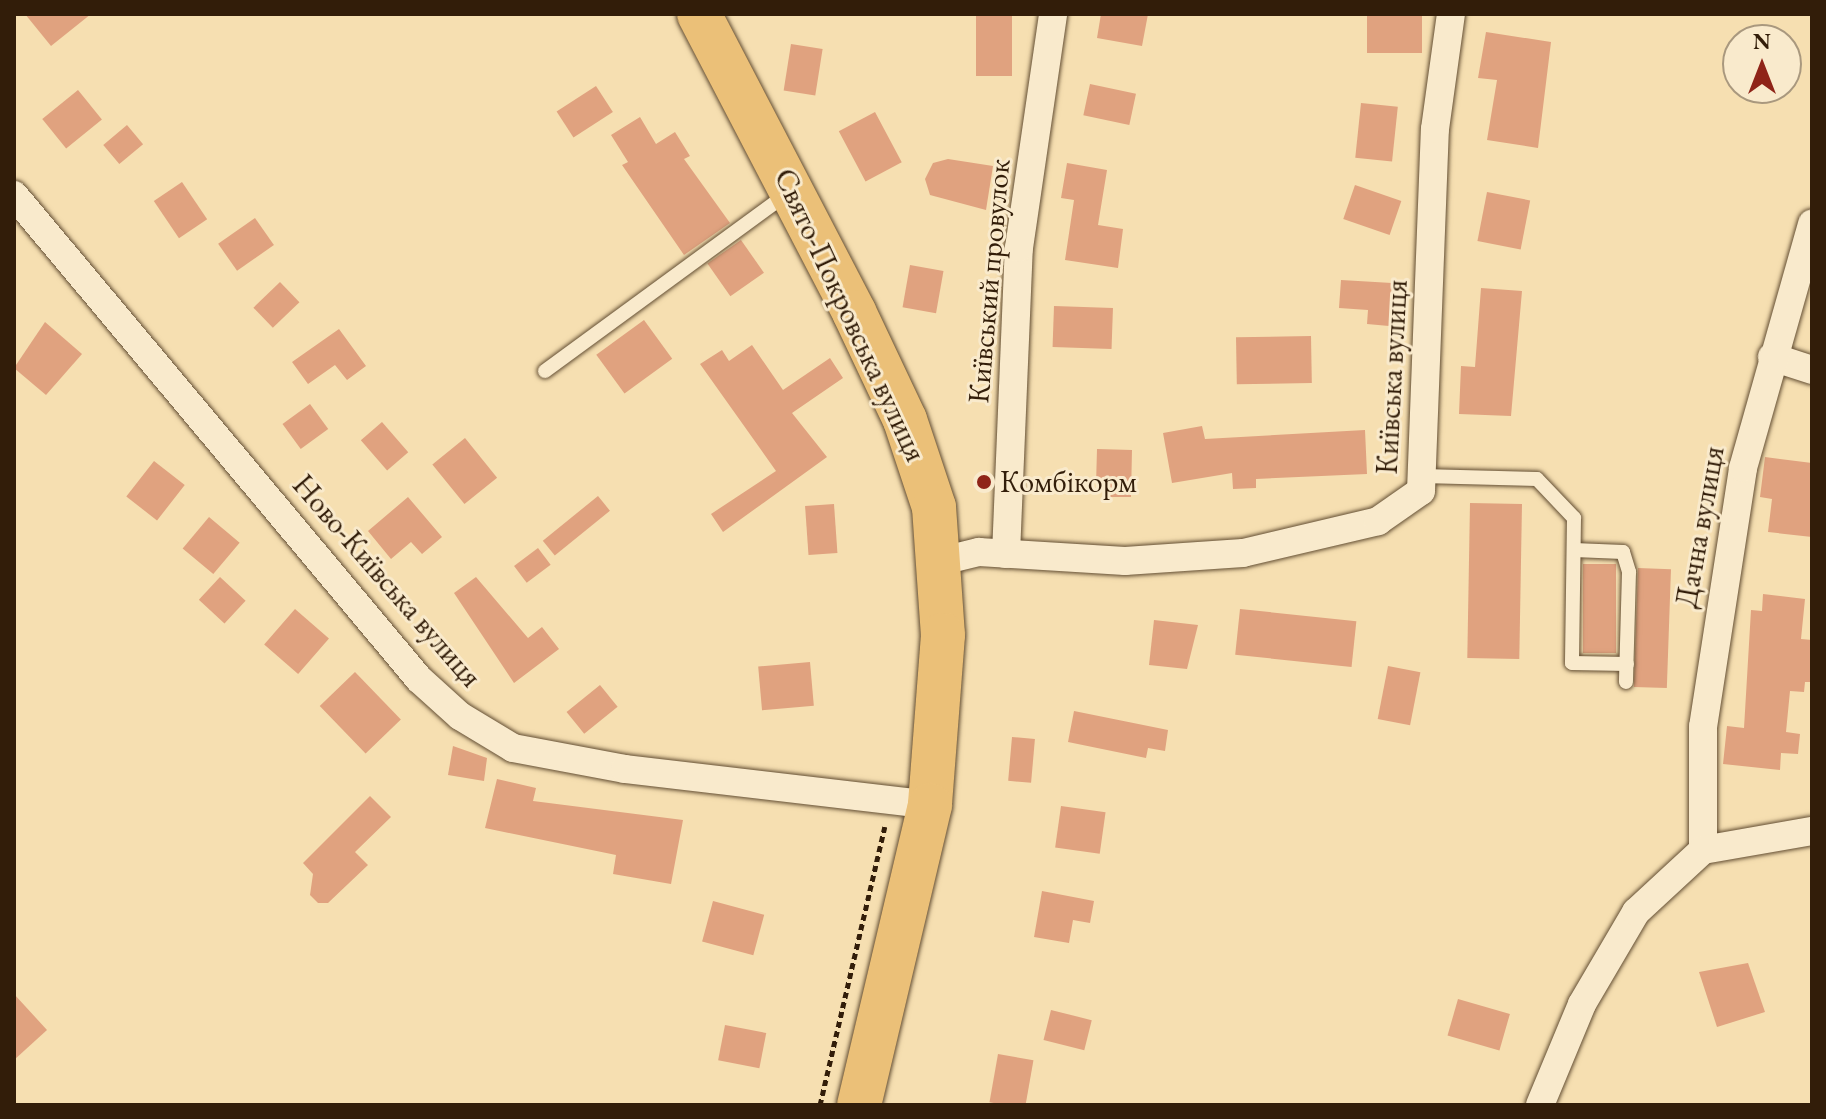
<!DOCTYPE html>
<meta charset="utf-8">
<style>
body{margin:0}
#map{position:relative;width:1826px;height:1119px;overflow:hidden;background:#f6dfb1;font-family:"EB Garamond",serif}
div>[style]{position:absolute}
[style*='--x']{left:calc(var(--x)*1px);top:calc(var(--y)*1px);width:calc(var(--w)*1px);rotate:calc(var(--a)*1deg)}
.building>*{inset:0;background:#e0a27f;transform-origin:0 0}
.path>*{height:5px;margin-top:-2.5px;transform-origin:0;background:repeating-linear-gradient(90deg,#321d09 0 6px,transparent 0 10px)}
.roads{filter:drop-shadow(0 0 2px #634e33) drop-shadow(0 0 2px #634e33)}
.lane>*{height:14px;margin:-7px;padding:0 7px;transform-origin:7px;border-radius:7px;background:#f9eacc}
.street>*{height:28px;margin:-14px;padding:0 14px;transform-origin:14px;border-radius:14px;background:#f9eacc}
.primary>*{height:44px;margin:-22px;padding:0 22px;transform-origin:22px;border-radius:22px;background:#ebc078}
.dots>*{width:22px;height:22px;translate:-50% -50%;box-sizing:border-box;border:4px solid #f9eacc;border-radius:50%}
span{translate:-50% -50%;white-space:nowrap;text-align:center;line-height:1.15;-webkit-text-stroke:6px #f9eacc;paint-order:stroke}
.street-label{font-size:30px;color:#321d09}
.poi-label{font-size:30px;color:#321d09}
.left{translate:0 -50%;text-align:left}
.frame{position:absolute;inset:0;border:16px solid #321d09;pointer-events:none}
.north{position:absolute;left:1722px;top:24px;width:80px;height:80px;box-sizing:border-box;background:#f9eacc;border:2px solid #a9987e;border-radius:50%;rotate:0deg;font-size:22px;font-weight:700;line-height:32px;text-align:center;color:#321d09}
.north::after{content:'';display:block;margin:auto;width:28px;height:36px;background:#8f2418;clip-path:polygon(50% 0,100% 100%,50% 72%,0 100%)}
</style>
<div id="map">
<div class="building">
<div style="clip-path:polygon(25px 14px,91px 14px,51px 46px)"></div>
<div style="left:976px;top:14px;width:36px;height:62px"></div>
<div style="clip-path:polygon(1101px 14px,1148px 14px,1142px 46px,1097px 38px)"></div>
<div style="left:1367px;top:14px;width:55px;height:39px"></div>
<div style="clip-path:polygon(1486px 32px,1551px 42px,1538px 148px,1487px 140px,1497px 80px,1478px 78px)"></div>
<div style="left:791px;top:44px;width:32px;height:47px;rotate:9deg"></div>
<div style="left:1090px;top:84px;width:47px;height:32px;rotate:12deg"></div>
<div style="left:596px;top:86px;width:31px;height:47px;rotate:57deg"></div>
<div style="left:78px;top:90px;width:38px;height:46px;rotate:51deg"></div>
<div style="left:1361px;top:103px;width:37px;height:55px;rotate:6deg"></div>
<div style="left:875px;top:112px;width:57px;height:41px;rotate:62deg"></div>
<div style="clip-path:polygon(640px 117px,656px 144px,675px 132px,690px 156px,684px 159px,730px 223px,684px 255px,622px 165px,628px 162px,611px 135px)"></div>
<div style="left:127px;top:125px;width:25px;height:31px;rotate:50deg"></div>
<div style="clip-path:polygon(948px 159px,993px 166px,986px 210px,930px 195px,925px 179px,933px 163px)"></div>
<div style="clip-path:polygon(1067px 163px,1107px 170px,1098px 225px,1123px 229px,1118px 268px,1065px 260px,1074px 200px,1061px 198px)"></div>
<div style="left:182px;top:182px;width:45px;height:34px;rotate:56deg"></div>
<div style="left:1355px;top:185px;width:49px;height:36px;rotate:19deg"></div>
<div style="left:1487px;top:192px;width:44px;height:50px;rotate:11deg"></div>
<div style="left:255px;top:218px;width:33px;height:45px;rotate:55deg"></div>
<div style="left:741px;top:240px;width:40px;height:41px;rotate:55deg"></div>
<div style="left:910px;top:265px;width:34px;height:43px;rotate:10deg"></div>
<div style="clip-path:polygon(1341px 280px,1392px 283px,1389px 326px,1367px 324px,1368px 310px,1339px 308px)"></div>
<div style="left:280px;top:282px;width:28px;height:37px;rotate:46deg"></div>
<div style="clip-path:polygon(1481px 288px,1522px 291px,1511px 416px,1459px 414px,1461px 366px,1475px 367px)"></div>
<div style="left:1054px;top:306px;width:59px;height:41px;rotate:2deg"></div>
<div style="left:644px;top:320px;width:48px;height:59px;rotate:54deg"></div>
<div style="clip-path:polygon(45px 322px,82px 354px,46px 395px,14px 368px)"></div>
<div style="clip-path:polygon(339px 329px,366px 366px,347px 380px,335px 365px,308px 384px,292px 362px)"></div>
<div style="left:1311px;top:336px;width:47px;height:75px;rotate:89deg"></div>
<div style="clip-path:polygon(752px 345px,783px 390px,830px 358px,843px 378px,792px 413px,827px 457px,723px 532px,711px 514px,776px 471px,700px 364px,722px 350px,729px 361px)"></div>
<div style="left:310px;top:404px;width:31px;height:34px;rotate:54deg"></div>
<div style="left:382px;top:422px;width:40px;height:28px;rotate:49deg"></div>
<div style="clip-path:polygon(1202px 426px,1205px 439px,1365px 430px,1367px 474px,1256px 479px,1256px 488px,1233px 489px,1232px 473px,1172px 483px,1163px 433px)"></div>
<div style="left:465px;top:438px;width:51px;height:42px;rotate:51deg"></div>
<div style="clip-path:polygon(1097px 449px,1132px 450px,1131px 497px,1107px 497px,1107px 485px,1096px 485px)"></div>
<div style="clip-path:polygon(1765px 457px,1812px 463px,1812px 537px,1768px 532px,1772px 499px,1760px 497px)"></div>
<div style="left:154px;top:461px;width:39px;height:45px;rotate:38deg"></div>
<div style="left:598px;top:496px;width:19px;height:71px;rotate:51deg"></div>
<div style="clip-path:polygon(408px 497px,442px 537px,422px 554px,411px 542px,391px 559px,368px 531px)"></div>
<div style="left:1470px;top:503px;width:52px;height:155px;rotate:1deg"></div>
<div style="left:834px;top:504px;width:49px;height:29px;rotate:86deg"></div>
<div style="left:209px;top:517px;width:40px;height:41px;rotate:40deg"></div>
<div style="left:538px;top:548px;width:21px;height:30px;rotate:53deg"></div>
<div style="left:1583px;top:564px;width:33px;height:89px"></div>
<div style="left:1638px;top:568px;width:33px;height:119px;rotate:2deg"></div>
<div style="left:220px;top:577px;width:35px;height:31px;rotate:43deg"></div>
<div style="clip-path:polygon(476px 577px,528px 638px,542px 627px,559px 649px,514px 683px,454px 593px)"></div>
<div style="clip-path:polygon(1763px 594px,1805px 599px,1801px 639px,1812px 640px,1812px 682px,1805px 682px,1804px 692px,1790px 691px,1786px 732px,1800px 734px,1798px 754px,1781px 753px,1780px 770px,1723px 764px,1727px 726px,1744px 728px,1751px 610px,1762px 611px)"></div>
<div style="left:295px;top:609px;width:45px;height:47px;rotate:41deg"></div>
<div style="left:1240px;top:609px;width:117px;height:46px;rotate:6deg"></div>
<div style="clip-path:polygon(1154px 620px,1198px 625px,1187px 669px,1149px 665px)"></div>
<div style="left:810px;top:662px;width:44px;height:52px;rotate:85deg"></div>
<div style="left:1388px;top:666px;width:33px;height:54px;rotate:11deg"></div>
<div style="left:355px;top:672px;width:66px;height:49px;rotate:46deg"></div>
<div style="left:600px;top:685px;width:28px;height:43px;rotate:51deg"></div>
<div style="clip-path:polygon(1074px 711px,1168px 730px,1165px 751px,1148px 748px,1146px 758px,1068px 742px)"></div>
<div style="left:1012px;top:737px;width:23px;height:44px;rotate:5deg"></div>
<div style="clip-path:polygon(453px 746px,487px 758px,484px 781px,448px 775px)"></div>
<div style="clip-path:polygon(497px 779px,536px 788px,533px 801px,683px 820px,671px 884px,613px 874px,616px 855px,485px 828px)"></div>
<div style="clip-path:polygon(370px 796px,391px 817px,355px 852px,368px 865px,328px 903px,318px 903px,310px 895px,313px 874px,303px 863px)"></div>
<div style="left:1061px;top:806px;width:45px;height:42px;rotate:8deg"></div>
<div style="clip-path:polygon(1042px 891px,1094px 901px,1090px 923px,1073px 920px,1069px 943px,1034px 937px)"></div>
<div style="left:713px;top:901px;width:53px;height:42px;rotate:15deg"></div>
<div style="clip-path:polygon(1748px 963px,1765px 1012px,1717px 1027px,1699px 972px)"></div>
<div style="clip-path:polygon(14px 994px,47px 1030px,14px 1060px)"></div>
<div style="left:1458px;top:999px;width:54px;height:38px;rotate:16deg"></div>
<div style="left:1051px;top:1010px;width:42px;height:31px;rotate:14deg"></div>
<div style="left:725px;top:1025px;width:42px;height:36px;rotate:11deg"></div>
<div style="left:998px;top:1054px;width:36px;height:49px;rotate:10deg"></div>
</div>
<div class="path">
<div style="--x:820;--y:1105;--w:286;--a:-76.9"></div>
</div>
<div class="roads">
<div class="lane">
<div style="--x:545;--y:371;--w:300;--a:-36.2"></div>
<div style="--x:1422;--y:476;--w:115;--a:1.5"></div>
<div style="--x:1537;--y:479;--w:54;--a:46.5"></div>
<div style="--x:1574;--y:518;--w:145;--a:90.8"></div>
<div style="--x:1572;--y:663;--w:55;--a:1"></div>
<div style="--x:1574;--y:550;--w:49;--a:2.3"></div>
<div style="--x:1623;--y:552;--w:21;--a:73"></div>
<div style="--x:1629;--y:572;--w:110;--a:91.6"></div>
</div>
<div class="street">
<div style="--x:14;--y:195;--w:631;--a:50.08"></div>
<div style="--x:419;--y:679;--w:55;--a:42.1"></div>
<div style="--x:460;--y:716;--w:62;--a:31.1"></div>
<div style="--x:513;--y:748;--w:114;--a:10.6"></div>
<div style="--x:625;--y:769;--w:307;--a:6.7"></div>
<div style="--x:1772;--y:357;--w:42;--a:18"></div>
<div style="--x:1006;--y:554;--w:306;--a:-87.6"></div>
<div style="--x:1019;--y:248;--w:236;--a:-81.7"></div>
<div style="--x:942;--y:561;--w:38;--a:-14"></div>
<div style="--x:979;--y:552;--w:146;--a:3.5"></div>
<div style="--x:1125;--y:561;--w:118;--a:-3.9"></div>
<div style="--x:1243;--y:553;--w:139;--a:-13.3"></div>
<div style="--x:1378;--y:521;--w:52;--a:-34.9"></div>
<div style="--x:1421;--y:491;--w:362;--a:-87.8"></div>
<div style="--x:1435;--y:129;--w:116;--a:-82.1"></div>
<div style="--x:1703;--y:850;--w:123;--a:-90"></div>
<div style="--x:1703;--y:727;--w:262;--a:-81.2"></div>
<div style="--x:1743;--y:468;--w:254;--a:-74.2"></div>
<div style="--x:1540;--y:1105;--w:109;--a:-67.4"></div>
<div style="--x:1582;--y:1004;--w:107;--a:-59.6"></div>
<div style="--x:1636;--y:912;--w:91;--a:-42.8"></div>
<div style="--x:1703;--y:850;--w:111;--a:-9.9"></div>
</div>
<div class="primary">
<div style="--x:699;--y:14;--w:336;--a:62.5"></div>
<div style="--x:854;--y:312;--w:119;--a:64.7"></div>
<div style="--x:905;--y:420;--w:92;--a:71.6"></div>
<div style="--x:934;--y:507;--w:128;--a:86"></div>
<div style="--x:943;--y:635;--w:170;--a:94.4"></div>
<div style="--x:930;--y:805;--w:308;--a:103.3"></div>
</div>
</div>
<div class="dots">
<div style="left:984px;top:482px;background:#8f2418"></div>
</div>
<div class="street-label">
<span style="left:989px;top:281px;rotate:-85deg">Київський провулок</span>
<span style="left:850px;top:315px;rotate:65deg">Свято-Покровська вулиця</span>
<span style="left:1392px;top:377px;rotate:-87deg">Київська вулиця</span>
<span style="left:1700px;top:527px;rotate:-80deg">Дачна вулиця</span>
<span style="left:387px;top:581px;rotate:49deg">Ново-Київська вулиця</span>
</div>
<div class="poi-label">
<span class="left" style="left:1000px;top:482px">Комбікорм</span>
</div>
<div class="frame"></div>
<div class="north">N</div>
</div>
